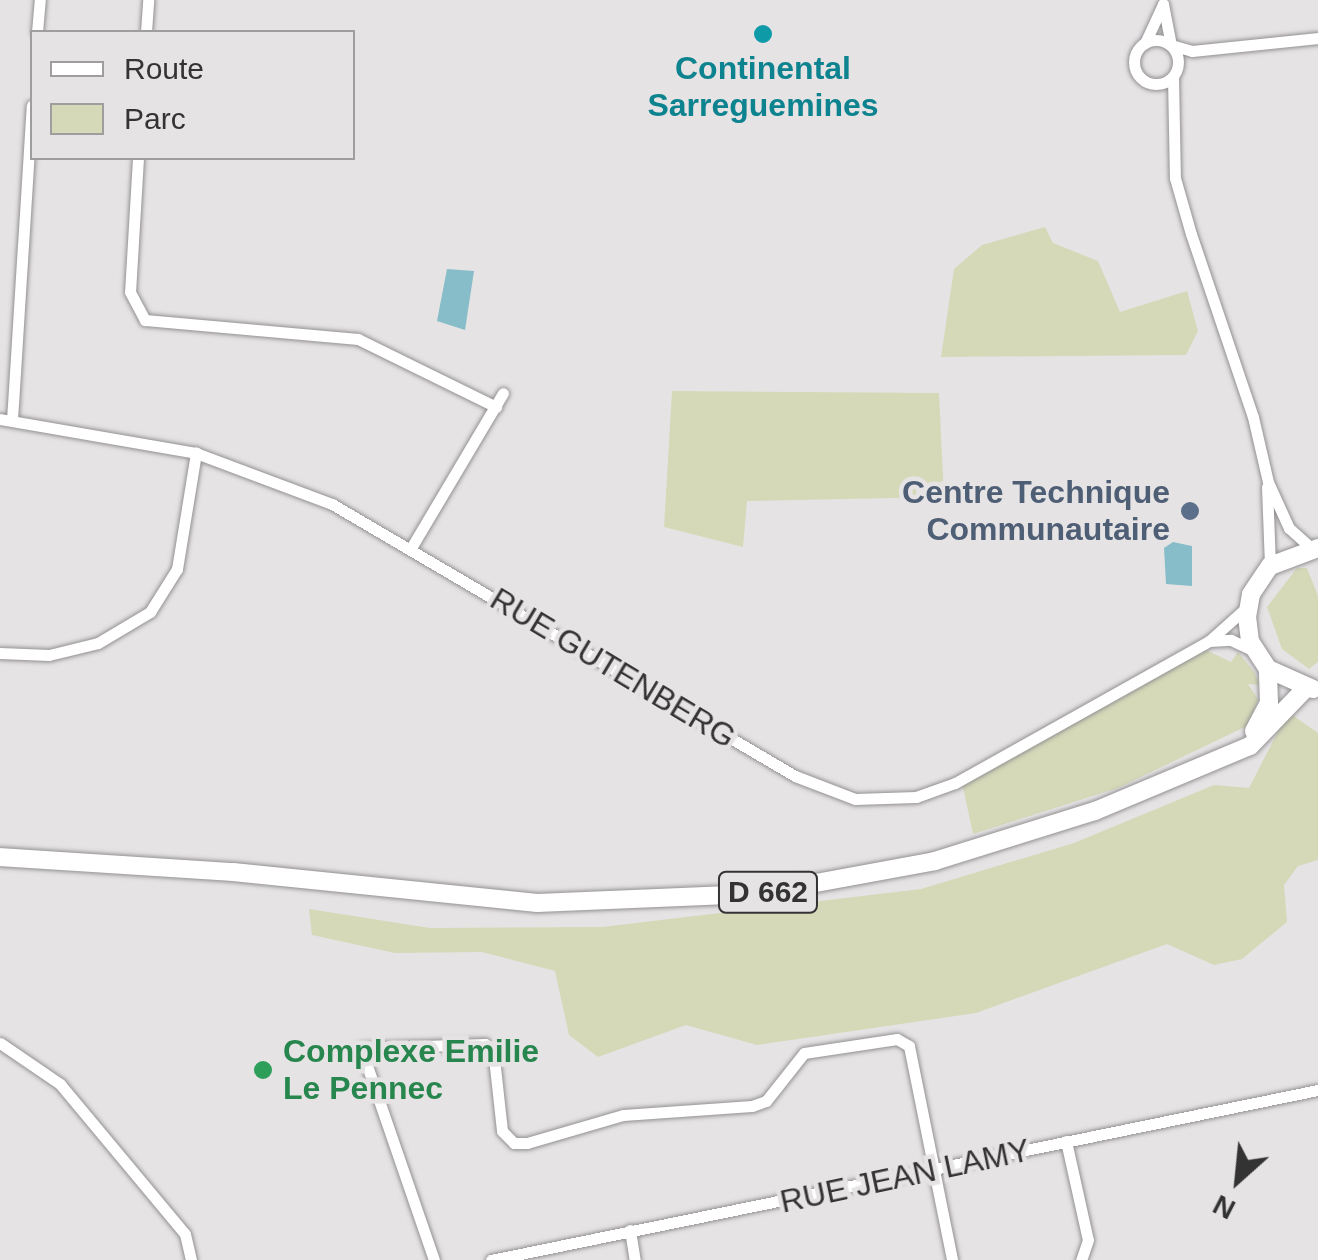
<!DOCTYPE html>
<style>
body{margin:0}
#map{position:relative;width:1318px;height:1260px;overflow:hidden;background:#e6e3e5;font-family:Arial,sans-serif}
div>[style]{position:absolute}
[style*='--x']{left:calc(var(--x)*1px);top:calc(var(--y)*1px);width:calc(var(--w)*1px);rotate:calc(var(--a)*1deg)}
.green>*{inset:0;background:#d5d9b8}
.water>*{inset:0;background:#86bdc8}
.roads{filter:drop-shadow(0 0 2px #939193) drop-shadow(0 0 2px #939193)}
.street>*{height:11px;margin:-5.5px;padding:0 5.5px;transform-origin:5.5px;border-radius:5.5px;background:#fff}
.street>.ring{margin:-5.5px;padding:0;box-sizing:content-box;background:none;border:11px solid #fff;border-radius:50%}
.primary>*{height:18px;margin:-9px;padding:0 9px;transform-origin:9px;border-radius:9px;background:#fff}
.dots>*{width:28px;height:28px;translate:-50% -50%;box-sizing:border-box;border:5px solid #e6e3e5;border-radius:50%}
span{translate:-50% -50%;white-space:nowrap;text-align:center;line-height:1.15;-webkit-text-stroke:9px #e6e3e5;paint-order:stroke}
.shield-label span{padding:2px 8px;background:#e6e3e5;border:2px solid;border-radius:8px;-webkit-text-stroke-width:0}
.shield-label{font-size:30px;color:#343334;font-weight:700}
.culture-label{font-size:32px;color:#0d838f;font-weight:700}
.service-label{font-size:32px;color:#4e5e75;font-weight:700}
.right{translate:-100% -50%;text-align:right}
.street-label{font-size:32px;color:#343334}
.leisure-label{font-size:32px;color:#27864d;font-weight:700}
.left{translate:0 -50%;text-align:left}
.legend{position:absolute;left:30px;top:30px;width:325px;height:130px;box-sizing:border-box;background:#e6e3e5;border:2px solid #9f9d9e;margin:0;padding:12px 18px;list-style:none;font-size:30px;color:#343334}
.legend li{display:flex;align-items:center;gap:20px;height:50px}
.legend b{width:50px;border:2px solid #9f9d9e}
.north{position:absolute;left:1188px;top:1130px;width:100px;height:100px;-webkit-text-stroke:8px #e6e3e5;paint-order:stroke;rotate:207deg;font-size:28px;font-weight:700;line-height:40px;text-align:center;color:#343334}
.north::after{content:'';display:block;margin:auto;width:35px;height:45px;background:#343334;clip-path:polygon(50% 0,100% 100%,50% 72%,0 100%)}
</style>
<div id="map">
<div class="green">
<div style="clip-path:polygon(1045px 227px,1053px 243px,1098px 261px,1120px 312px,1187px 291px,1198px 331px,1186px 355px,941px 357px,954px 269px,982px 245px)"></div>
<div style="clip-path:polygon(672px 391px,939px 393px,944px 497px,747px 501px,743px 547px,664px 527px)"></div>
<div style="clip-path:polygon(1297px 568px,1307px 568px,1318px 596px,1318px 662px,1309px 669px,1282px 649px,1267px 607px)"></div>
<div style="clip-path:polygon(1206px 650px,1231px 662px,1238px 652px,1255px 673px,1259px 685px,1248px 684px,1258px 699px,1249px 725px,1118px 788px,973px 834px,962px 783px)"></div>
<div style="clip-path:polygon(1288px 712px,1318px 733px,1318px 860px,1298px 866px,1284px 885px,1287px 922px,1242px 959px,1214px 965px,1167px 944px,976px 1013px,757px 1045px,686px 1025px,598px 1057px,569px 1035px,555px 971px,482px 952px,395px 953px,312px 935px,309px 909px,430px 928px,602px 927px,921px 889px,1074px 843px,1214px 785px,1249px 788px)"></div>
</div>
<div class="water">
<div style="clip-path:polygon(447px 269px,474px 271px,465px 330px,437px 321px)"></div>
<div style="clip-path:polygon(1173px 542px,1192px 546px,1192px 586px,1166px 584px,1164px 548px)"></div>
</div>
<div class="roads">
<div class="street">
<div style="--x:37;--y:32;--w:32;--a:-85"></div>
<div style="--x:146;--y:32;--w:32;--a:-86"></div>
<div class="ring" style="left:1134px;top:40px;width:33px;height:33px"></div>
<div style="--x:1145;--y:43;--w:43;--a:-65.2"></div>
<div style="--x:1163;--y:4;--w:42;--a:79"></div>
<div style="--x:1171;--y:45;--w:22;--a:16"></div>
<div style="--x:1192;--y:51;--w:127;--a:-5.9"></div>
<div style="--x:1173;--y:77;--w:101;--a:88.9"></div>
<div style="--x:1175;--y:178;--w:58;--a:74.1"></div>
<div style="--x:1191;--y:234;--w:193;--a:71.3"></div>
<div style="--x:1253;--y:417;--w:67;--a:77"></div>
<div style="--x:1268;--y:482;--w:51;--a:65.5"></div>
<div style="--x:1289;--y:528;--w:30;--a:42"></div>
<div style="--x:138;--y:158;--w:134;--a:93.4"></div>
<div style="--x:130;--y:292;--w:32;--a:62"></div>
<div style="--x:145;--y:320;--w:214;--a:5.1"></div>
<div style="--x:358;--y:339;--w:154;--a:26.2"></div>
<div style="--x:0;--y:419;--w:199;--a:9.8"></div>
<div style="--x:196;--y:453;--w:145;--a:20.6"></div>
<div style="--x:332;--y:504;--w:537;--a:30.43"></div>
<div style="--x:795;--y:776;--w:64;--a:21"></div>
<div style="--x:855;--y:799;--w:61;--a:-1.9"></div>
<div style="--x:916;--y:797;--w:41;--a:-19.7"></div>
<div style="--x:955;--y:783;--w:291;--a:-29.2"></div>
<div style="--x:1209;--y:641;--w:51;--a:-41.8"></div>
<div style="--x:12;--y:420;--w:315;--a:-86.4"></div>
<div style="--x:1267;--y:487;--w:79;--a:87.8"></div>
<div style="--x:411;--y:548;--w:180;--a:-59.3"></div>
<div style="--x:1209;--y:641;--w:22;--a:-3"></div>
<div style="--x:1231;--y:640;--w:23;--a:25"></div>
<div style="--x:0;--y:653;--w:49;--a:2.3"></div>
<div style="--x:49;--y:655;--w:50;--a:-13.8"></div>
<div style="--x:98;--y:643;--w:61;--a:-30.8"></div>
<div style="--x:150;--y:612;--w:51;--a:-57.9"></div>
<div style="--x:177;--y:569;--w:118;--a:-80.7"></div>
<div style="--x:0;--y:1043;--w:73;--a:34.3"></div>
<div style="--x:60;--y:1084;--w:195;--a:50.2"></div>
<div style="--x:185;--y:1234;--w:27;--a:77"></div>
<div style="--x:1066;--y:1141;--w:101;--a:77.5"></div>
<div style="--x:1088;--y:1240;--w:21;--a:109"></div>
<div style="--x:630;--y:1230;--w:30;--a:81"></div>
<div style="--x:434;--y:1260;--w:224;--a:-109"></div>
<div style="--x:361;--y:1048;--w:124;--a:-1.8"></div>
<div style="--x:485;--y:1044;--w:17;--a:57"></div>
<div style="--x:494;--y:1058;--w:73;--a:83.7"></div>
<div style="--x:502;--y:1131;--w:17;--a:45"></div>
<div style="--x:514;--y:1143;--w:13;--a:0"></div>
<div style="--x:527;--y:1143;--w:100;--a:-16.3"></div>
<div style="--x:623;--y:1115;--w:129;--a:-4"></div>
<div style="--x:752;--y:1106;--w:15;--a:-20"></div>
<div style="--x:766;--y:1101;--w:61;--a:-51.6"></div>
<div style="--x:804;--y:1053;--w:94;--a:-8.6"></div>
<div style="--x:897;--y:1039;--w:14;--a:30"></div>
<div style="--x:909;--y:1046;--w:218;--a:78.6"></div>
<div style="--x:491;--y:1260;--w:844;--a:-11.62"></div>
</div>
<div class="primary">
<div style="--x:1313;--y:689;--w:49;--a:-156"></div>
<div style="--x:1268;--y:669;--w:33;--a:-123"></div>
<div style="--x:1250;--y:641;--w:24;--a:-97"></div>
<div style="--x:1247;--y:617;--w:23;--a:-80"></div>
<div style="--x:1251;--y:594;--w:34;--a:-56"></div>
<div style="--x:1270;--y:566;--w:51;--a:-20.6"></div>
<div style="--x:1254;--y:731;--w:32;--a:-62"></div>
<div style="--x:1269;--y:703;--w:34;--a:-92"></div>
<div style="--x:0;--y:857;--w:233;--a:3.7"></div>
<div style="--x:233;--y:872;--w:306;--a:5.8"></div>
<div style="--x:537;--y:903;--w:219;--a:-2.4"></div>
<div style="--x:756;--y:894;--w:182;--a:-10.4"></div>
<div style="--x:935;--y:861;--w:168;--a:-17.4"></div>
<div style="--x:1095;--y:811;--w:168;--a:-22.8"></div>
<div style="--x:1250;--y:746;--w:81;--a:-46"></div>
</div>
</div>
<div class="dots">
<div style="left:763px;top:34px;background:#0f9aa8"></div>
<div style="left:1190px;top:511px;background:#5c6f8a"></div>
<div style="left:263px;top:1070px;background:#2e9e5b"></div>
</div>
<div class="shield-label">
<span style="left:768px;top:892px">D 662</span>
</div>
<div class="culture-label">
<span style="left:763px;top:87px">Continental<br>Sarreguemines</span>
</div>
<div class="service-label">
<span class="right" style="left:1170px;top:511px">Centre Technique<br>Communautaire</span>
</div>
<div class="street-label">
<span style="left:613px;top:668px;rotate:31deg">RUE GUTENBERG</span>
<span style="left:905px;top:1176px;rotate:-12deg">RUE JEAN LAMY</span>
</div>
<div class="leisure-label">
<span class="left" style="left:283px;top:1070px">Complexe Emilie<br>Le Pennec</span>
</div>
<ul class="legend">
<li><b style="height:12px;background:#fff"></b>Route</li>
<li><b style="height:28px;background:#d5d9b8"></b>Parc</li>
</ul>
<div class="north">N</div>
</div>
